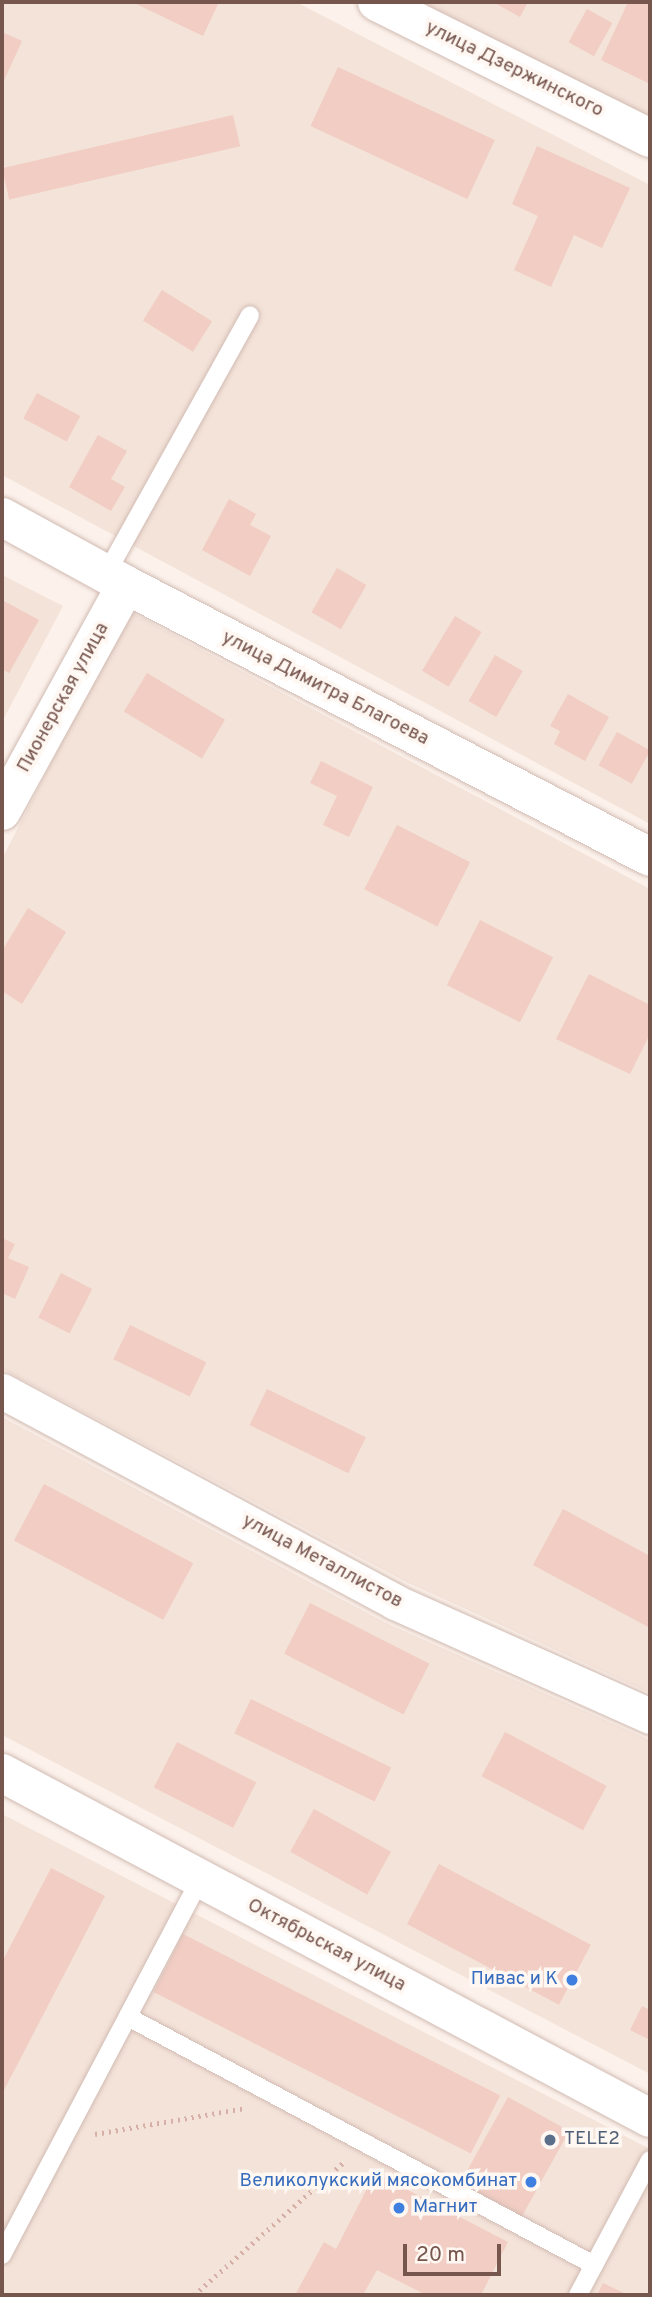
<!DOCTYPE html>
<meta charset="utf-8">
<style>
body{margin:0}
#map{position:relative;width:652px;height:2297px;overflow:hidden;background:#fcf2eb;font-family:Overpass,sans-serif}
div>[style]{position:absolute}
[style*='--x']{left:calc(var(--x)*1px);top:calc(var(--y)*1px);width:calc(var(--w)*1px);rotate:calc(var(--a)*1deg)}
.residential>*{inset:0;background:#f4e3d9}
.building>*{inset:0;background:#f1cdc3;transform-origin:0 0}
.path>*{height:4.5px;margin-top:-2.25px;transform-origin:0;background:repeating-linear-gradient(90deg,#d6b0a6 0 2px,transparent 0 7px)}
.roads{filter:drop-shadow(0 0 2px #d1bbb3) drop-shadow(0 0 2px #d1bbb3)}
.service>*{height:18px;margin:-9px;padding:0 9px;transform-origin:9px;border-radius:9px;background:#fff}
.minor>*{height:35px;margin:-17.5px;padding:0 17.5px;transform-origin:17.5px;border-radius:17.5px;background:#fff}
.tertiary>*{height:38px;margin:-19px;padding:0 19px;transform-origin:19px;border-radius:19px;background:#fff}
.secondary>*{height:38px;margin:-19px;padding:0 19px;transform-origin:19px;border-radius:19px;background:#fff}
.dots>*{width:19px;height:19px;translate:-50% -50%;box-sizing:border-box;border:4px solid #fef7f2;border-radius:50%}
span{translate:-50% -50%;white-space:nowrap;text-align:center;line-height:1.15;-webkit-text-stroke:7px #fef7f2;paint-order:stroke}
.street-label{font-size:19px;color:#77564e}
.shop-label{font-size:19px;color:#366cbe}
.right{translate:-100% -50%;text-align:right}
.left{translate:0 -50%;text-align:left}
.service-label{font-size:19px;color:#4e5e75}
.frame{position:absolute;inset:0;border:4px solid #77564e;pointer-events:none}
.scale{position:absolute;left:403px;top:2244px;width:98px;height:32px;box-sizing:border-box;border:4px solid #77564e;border-top:0;padding-left:9px;font-size:21px;line-height:24px;white-space:nowrap;color:#77564e;-webkit-text-stroke:5px #fef7f2;paint-order:stroke}
</style>
<div id="map">
<div class="residential">
<div style="clip-path:polygon(2px 2px,296px 2px,650px 185px,650px 824px,2px 475px)"></div>
<div style="clip-path:polygon(415px 2px,650px 2px,650px 122px)"></div>
<div style="clip-path:polygon(2px 575px,63px 606px,2px 722px)"></div>
<div style="clip-path:polygon(129px 611px,650px 889px,650px 1693px,406px 1582px,2px 1369px,2px 859px)"></div>
<div style="clip-path:polygon(2px 1417px,386px 1623px,650px 1740px,650px 2074px,2px 1735px)"></div>
<div style="clip-path:polygon(2px 1814px,650px 2149px,650px 2295px,2px 2295px)"></div>
</div>
<div class="building">
<div style="clip-path:polygon(132px 2px,219px 2px,203px 36px)"></div>
<div style="clip-path:polygon(493px 2px,528px 2px,520px 17px)"></div>
<div style="clip-path:polygon(628px 2px,650px 2px,650px 84px,601px 60px)"></div>
<div style="left:587px;top:9px;width:29px;height:38px;rotate:29deg"></div>
<div style="clip-path:polygon(2px 32px,22px 41px,2px 85px)"></div>
<div style="left:338px;top:67px;width:173px;height:65px;rotate:25deg"></div>
<div style="left:233px;top:115px;width:32px;height:237px;rotate:77deg"></div>
<div style="clip-path:polygon(537px 146px,630px 188px,602px 248px,574px 235px,551px 287px,514px 270px,538px 216px,512px 204px)"></div>
<div style="left:162px;top:290px;width:59px;height:36px;rotate:32deg"></div>
<div style="left:37px;top:393px;width:49px;height:29px;rotate:28deg"></div>
<div style="clip-path:polygon(98px 435px,127px 451px,111px 479px,125px 487px,111px 511px,69px 487px)"></div>
<div style="clip-path:polygon(229px 499px,256px 514px,250px 525px,271px 536px,250px 576px,202px 550px)"></div>
<div style="left:337px;top:568px;width:34px;height:51px;rotate:30deg"></div>
<div style="clip-path:polygon(4px 601px,39px 620px,9px 673px,2px 669px)"></div>
<div style="left:455px;top:616px;width:31px;height:64px;rotate:31deg"></div>
<div style="left:495px;top:655px;width:32px;height:53px;rotate:30deg"></div>
<div style="left:147px;top:673px;width:91px;height:45px;rotate:31deg"></div>
<div style="clip-path:polygon(568px 694px,609px 717px,585px 761px,554px 744px,560px 731px,550px 726px)"></div>
<div style="left:617px;top:732px;width:38px;height:38px;rotate:29deg"></div>
<div style="clip-path:polygon(321px 761px,373px 787px,349px 837px,323px 825px,337px 796px,310px 783px)"></div>
<div style="left:397px;top:825px;width:82px;height:72px;rotate:27deg"></div>
<div style="clip-path:polygon(28px 908px,66px 932px,22px 1004px,2px 991px,2px 951px)"></div>
<div style="left:480px;top:920px;width:82px;height:73px;rotate:27deg"></div>
<div style="clip-path:polygon(589px 974px,650px 1005px,650px 1034px,630px 1074px,556px 1039px)"></div>
<div style="clip-path:polygon(2px 1238px,15px 1244px,8px 1258px,29px 1267px,15px 1299px,2px 1293px)"></div>
<div style="left:61px;top:1273px;width:35px;height:50px;rotate:27deg"></div>
<div style="left:130px;top:1325px;width:85px;height:38px;rotate:26deg"></div>
<div style="left:267px;top:1389px;width:110px;height:40px;rotate:26deg"></div>
<div style="left:44px;top:1484px;width:169px;height:64px;rotate:28deg"></div>
<div style="clip-path:polygon(563px 1509px,650px 1556px,650px 1628px,533px 1565px)"></div>
<div style="left:310px;top:1603px;width:134px;height:57px;rotate:27deg"></div>
<div style="left:251px;top:1699px;width:156px;height:38px;rotate:26deg"></div>
<div style="left:505px;top:1732px;width:115px;height:50px;rotate:28deg"></div>
<div style="left:177px;top:1742px;width:89px;height:51px;rotate:27deg"></div>
<div style="left:314px;top:1809px;width:88px;height:49px;rotate:29deg"></div>
<div style="left:439px;top:1864px;width:172px;height:68px;rotate:28deg"></div>
<div style="clip-path:polygon(51px 1868px,105px 1896px,2px 2094px,2px 1962px)"></div>
<div style="left:183px;top:1934px;width:356px;height:65px;rotate:27deg"></div>
<div style="clip-path:polygon(642px 2006px,650px 2010px,650px 2040px,630px 2030px)"></div>
<div style="left:508px;top:2097px;width:70px;height:99px;rotate:29deg"></div>
<div style="clip-path:polygon(375px 2173px,508px 2242px,481px 2295px,426px 2295px,377px 2270px,363px 2295px,295px 2295px,324px 2242px,336px 2249px)"></div>
<div style="clip-path:polygon(603px 2283px,628px 2295px,597px 2295px)"></div>
</div>
<div class="path">
<div style="--x:95;--y:2134;--w:152;--a:-9.8"></div>
<div style="--x:194;--y:2295;--w:202;--a:-41.6"></div>
</div>
<div class="roads">
<div class="service">
<div style="--x:106;--y:574;--w:296;--a:-60.9"></div>
<div style="--x:128;--y:2017;--w:528;--a:28.02"></div>
<div style="--x:2;--y:2255;--w:424;--a:-62.2"></div>
<div style="--x:578;--y:2295;--w:153;--a:-61.9"></div>
</div>
<div class="minor">
<div style="--x:2;--y:1391;--w:446;--a:28.2"></div>
<div style="--x:395;--y:1602;--w:279;--a:24.1"></div>
</div>
<div class="tertiary">
<div style="--x:377;--y:2;--w:305;--a:26.5"></div>
<div style="--x:126;--y:585;--w:590;--a:27.43"></div>
</div>
<div class="secondary">
<div style="--x:2;--y:517;--w:141;--a:28.7"></div>
<div style="--x:126;--y:585;--w:258;--a:118.8"></div>
<div style="--x:2;--y:1773;--w:734;--a:28.03"></div>
</div>
</div>
<div class="dots">
<div style="left:572px;top:1980px;background:#3f7fe0"></div>
<div style="left:550px;top:2140px;background:#5c6f8a"></div>
<div style="left:531px;top:2182px;background:#3f7fe0"></div>
<div style="left:399px;top:2208px;background:#3f7fe0"></div>
</div>
<div class="street-label">
<span style="left:514px;top:70px;rotate:26deg">улица Дзержинского</span>
<span style="left:325px;top:689px;rotate:27deg">улица Димитра Благоева</span>
<span style="left:64px;top:698px;rotate:-61deg">Пионерская улица</span>
<span style="left:322px;top:1562px;rotate:28deg">улица Металлистов</span>
<span style="left:326px;top:1946px;rotate:28deg">Октябрьская улица</span>
</div>
<div class="shop-label">
<span class="right" style="left:558px;top:1980px">Пивас и К</span>
<span class="right" style="left:517px;top:2182px">Великолукский мясокомбинат</span>
<span class="left" style="left:413px;top:2208px">Магнит</span>
</div>
<div class="service-label">
<span class="left" style="left:564px;top:2140px">TELE2</span>
</div>
<div class="frame"></div>
<div class="scale">20 m</div>
</div>
